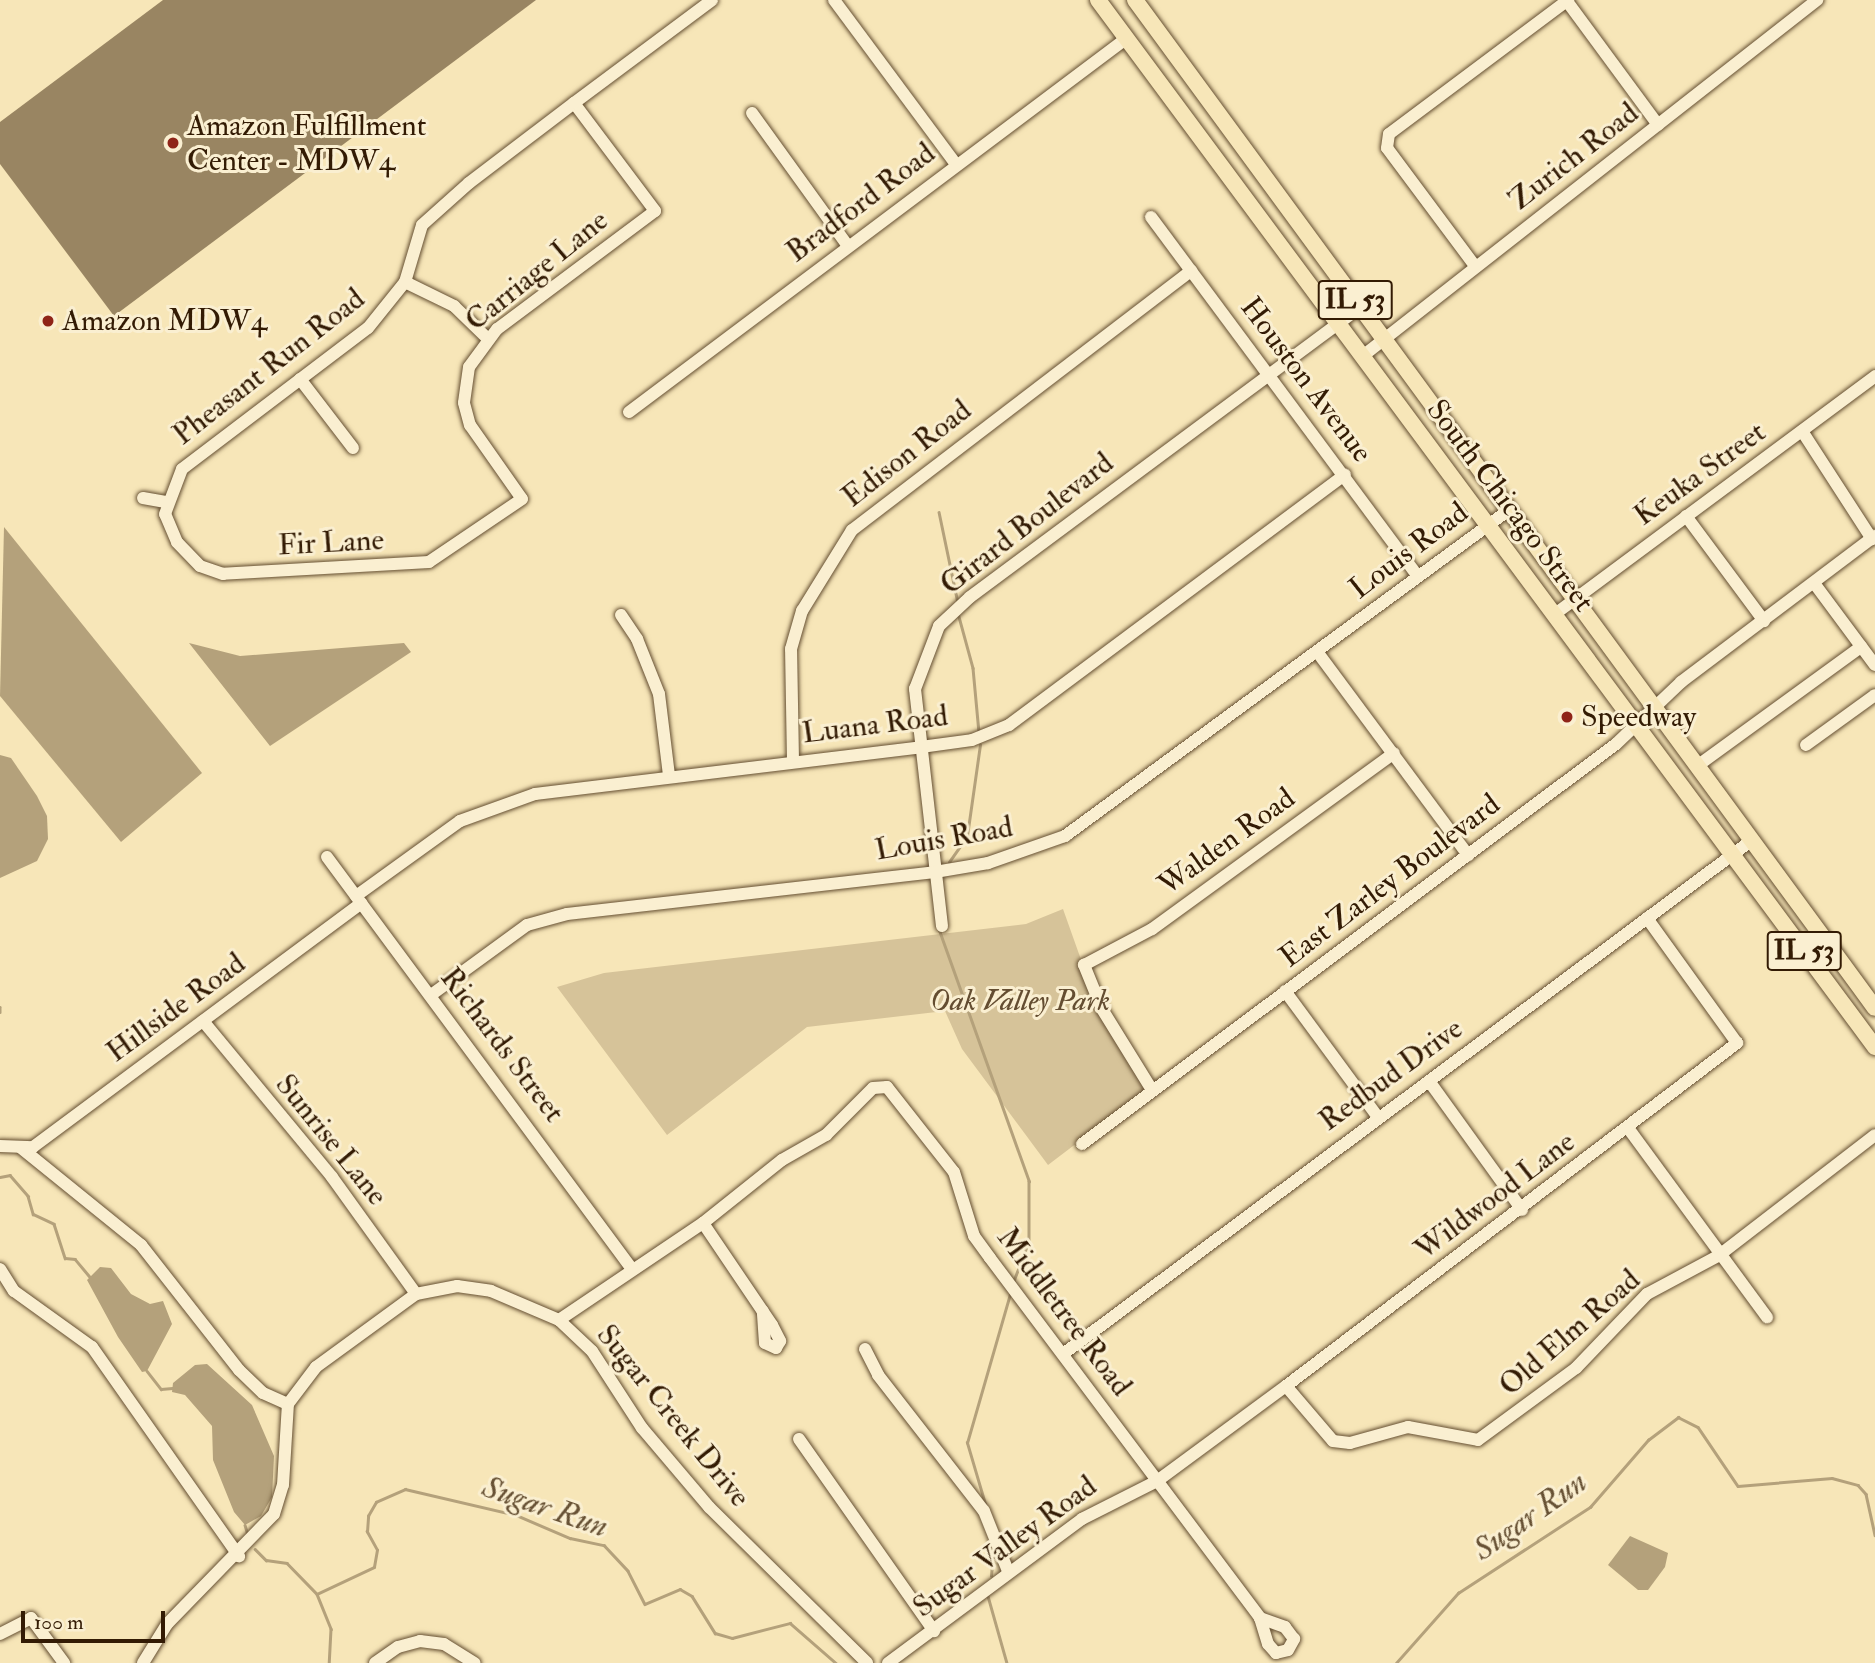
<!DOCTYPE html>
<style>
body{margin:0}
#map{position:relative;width:1875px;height:1663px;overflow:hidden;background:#f7e6b8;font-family:"IM FELL Double Pica",serif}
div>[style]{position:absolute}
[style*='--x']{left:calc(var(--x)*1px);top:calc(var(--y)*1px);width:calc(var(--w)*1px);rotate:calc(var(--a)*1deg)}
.green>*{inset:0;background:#d6c399}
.water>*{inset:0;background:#b4a17b}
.stream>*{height:2.5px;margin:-1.25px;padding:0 1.25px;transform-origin:1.25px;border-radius:1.25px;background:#b4a17b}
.building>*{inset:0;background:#998562}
.roads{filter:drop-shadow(0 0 2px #644e31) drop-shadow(0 0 2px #644e31)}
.minor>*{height:12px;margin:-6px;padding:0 6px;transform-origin:6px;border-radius:6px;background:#faefd1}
.major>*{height:16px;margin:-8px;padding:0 8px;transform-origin:8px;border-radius:8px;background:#f7e6b8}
.dots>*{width:19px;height:19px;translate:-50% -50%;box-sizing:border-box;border:4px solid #faefd1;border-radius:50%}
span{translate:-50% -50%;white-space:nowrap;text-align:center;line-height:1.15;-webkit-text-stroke:6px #faefd1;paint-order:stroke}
.shield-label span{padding:2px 5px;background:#faefd1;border:2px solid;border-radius:5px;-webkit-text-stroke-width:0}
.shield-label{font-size:28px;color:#331b04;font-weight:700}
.poi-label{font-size:30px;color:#331b04}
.left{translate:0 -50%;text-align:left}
.street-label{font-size:30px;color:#331b04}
.park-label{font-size:30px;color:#644d31;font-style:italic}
.water-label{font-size:32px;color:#675134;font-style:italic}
.scale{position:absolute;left:21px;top:1611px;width:144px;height:32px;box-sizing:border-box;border:4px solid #331b04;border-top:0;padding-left:9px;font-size:21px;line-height:24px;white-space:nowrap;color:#331b04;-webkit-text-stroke:5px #faefd1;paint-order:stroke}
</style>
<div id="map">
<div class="green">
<div style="clip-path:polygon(1063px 909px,1100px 1013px,1148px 1089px,1048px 1165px,962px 1049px,945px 1011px,807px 1027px,667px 1135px,557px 987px,604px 973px,1026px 924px)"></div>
</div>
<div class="water">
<div style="clip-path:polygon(4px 527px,202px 773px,121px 842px,0 696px)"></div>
<div style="clip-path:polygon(189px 643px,240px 656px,404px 643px,411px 652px,270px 746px)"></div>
<div style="clip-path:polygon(0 755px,11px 758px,37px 796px,47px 816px,48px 839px,37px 861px,0 878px)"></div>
<div style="clip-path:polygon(100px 1267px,111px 1268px,131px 1294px,150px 1304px,163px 1301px,172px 1324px,147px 1371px,142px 1372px,118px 1337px,87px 1280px)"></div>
<div style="clip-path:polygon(207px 1364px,252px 1405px,274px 1456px,272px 1497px,261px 1516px,245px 1525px,234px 1512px,213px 1460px,212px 1426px,185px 1395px,172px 1392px,173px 1383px,195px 1365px)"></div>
<div style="clip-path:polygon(1630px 1536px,1668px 1553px,1665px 1567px,1648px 1590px,1638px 1590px,1608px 1565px)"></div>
</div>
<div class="stream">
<div style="--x:939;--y:512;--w:93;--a:78.2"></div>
<div style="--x:958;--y:613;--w:57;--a:74.7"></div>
<div style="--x:973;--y:668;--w:65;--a:84.7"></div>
<div style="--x:949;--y:862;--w:32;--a:-55"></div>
<div style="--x:967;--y:836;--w:92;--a:-81.9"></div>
<div style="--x:939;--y:929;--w:268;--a:70.3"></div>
<div style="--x:1029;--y:1181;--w:61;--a:90"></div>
<div style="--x:1029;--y:1242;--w:42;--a:111"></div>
<div style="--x:0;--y:1007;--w:5;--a:90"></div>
<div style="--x:0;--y:1177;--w:10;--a:-11"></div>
<div style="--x:10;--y:1175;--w:28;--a:49"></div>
<div style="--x:28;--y:1196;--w:19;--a:74"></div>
<div style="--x:33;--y:1214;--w:23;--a:25"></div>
<div style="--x:54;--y:1224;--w:36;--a:72"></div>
<div style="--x:65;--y:1258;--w:10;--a:6"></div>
<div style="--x:75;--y:1259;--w:23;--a:50"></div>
<div style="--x:147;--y:1371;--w:23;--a:52"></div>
<div style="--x:161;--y:1389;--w:11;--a:-5"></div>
<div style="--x:985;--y:1504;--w:64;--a:-106.4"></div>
<div style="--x:967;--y:1443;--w:155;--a:-73.9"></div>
<div style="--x:245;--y:1525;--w:10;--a:73"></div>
<div style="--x:255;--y:1549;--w:16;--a:45"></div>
<div style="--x:266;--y:1560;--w:21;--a:8"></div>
<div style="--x:287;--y:1563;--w:43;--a:45.9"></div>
<div style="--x:991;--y:1576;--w:24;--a:-85"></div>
<div style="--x:317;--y:1594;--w:63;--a:-25.3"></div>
<div style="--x:374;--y:1567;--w:17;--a:-80"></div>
<div style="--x:377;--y:1550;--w:21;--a:-119"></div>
<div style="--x:367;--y:1532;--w:16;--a:-86"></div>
<div style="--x:368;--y:1516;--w:16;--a:-60"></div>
<div style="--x:376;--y:1502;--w:32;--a:-24"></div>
<div style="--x:405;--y:1489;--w:114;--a:13.2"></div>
<div style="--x:516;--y:1515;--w:59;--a:23.1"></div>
<div style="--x:570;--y:1538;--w:35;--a:12"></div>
<div style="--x:604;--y:1545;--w:35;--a:47"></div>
<div style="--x:628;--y:1571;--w:37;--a:63"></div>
<div style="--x:645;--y:1604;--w:38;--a:-23"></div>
<div style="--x:680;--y:1589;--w:14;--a:30"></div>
<div style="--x:692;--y:1596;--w:44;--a:58.1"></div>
<div style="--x:715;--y:1633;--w:18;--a:16"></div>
<div style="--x:732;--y:1638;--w:60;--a:-14.5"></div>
<div style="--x:790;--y:1623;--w:61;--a:41"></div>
<div style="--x:317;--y:1594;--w:38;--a:68"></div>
<div style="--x:331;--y:1629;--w:34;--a:93"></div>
<div style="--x:988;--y:1596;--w:70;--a:74.2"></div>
<div style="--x:1396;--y:1663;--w:94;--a:-48.5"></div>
<div style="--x:1458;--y:1593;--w:158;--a:-33.1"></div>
<div style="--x:1590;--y:1507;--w:89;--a:-49.1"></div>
<div style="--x:1648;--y:1440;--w:38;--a:-37"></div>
<div style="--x:1678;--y:1417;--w:22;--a:27"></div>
<div style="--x:1698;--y:1427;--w:71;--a:55.9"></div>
<div style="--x:1738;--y:1486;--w:94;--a:-4.9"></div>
<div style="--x:1832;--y:1478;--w:27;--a:15"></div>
<div style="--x:1858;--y:1485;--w:12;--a:48"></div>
<div style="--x:1866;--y:1494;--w:42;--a:77.6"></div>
</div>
<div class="building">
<div style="clip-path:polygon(163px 0,536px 0,114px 316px,0 164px,0 122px)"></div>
</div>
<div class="roads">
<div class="minor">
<div style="--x:834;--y:0;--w:204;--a:53.4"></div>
<div style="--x:1566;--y:0;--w:155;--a:53.6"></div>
<div style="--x:574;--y:103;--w:135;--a:53.1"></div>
<div style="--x:655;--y:211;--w:197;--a:143.2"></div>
<div style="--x:497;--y:329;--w:47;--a:126.4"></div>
<div style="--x:469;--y:367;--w:36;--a:98"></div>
<div style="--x:464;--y:403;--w:23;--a:75"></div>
<div style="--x:470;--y:425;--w:90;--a:54.9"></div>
<div style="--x:522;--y:499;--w:112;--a:145.9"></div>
<div style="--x:429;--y:562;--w:206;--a:176.7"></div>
<div style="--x:223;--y:574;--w:24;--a:-161"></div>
<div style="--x:200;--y:566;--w:33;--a:-134"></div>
<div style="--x:177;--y:542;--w:30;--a:-113"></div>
<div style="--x:165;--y:514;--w:48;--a:-69.3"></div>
<div style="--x:182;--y:469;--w:233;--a:-37.2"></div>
<div style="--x:368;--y:328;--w:59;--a:-51.2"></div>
<div style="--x:405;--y:282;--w:59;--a:-73.4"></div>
<div style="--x:422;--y:225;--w:63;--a:-41.8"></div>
<div style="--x:469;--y:183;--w:132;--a:-37.3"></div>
<div style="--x:574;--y:103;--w:172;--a:-36.7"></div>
<div style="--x:752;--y:113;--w:164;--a:54.2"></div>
<div style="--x:1151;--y:217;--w:447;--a:53.4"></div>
<div style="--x:1475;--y:266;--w:147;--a:-126.7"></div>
<div style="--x:1387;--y:148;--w:14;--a:-82"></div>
<div style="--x:1389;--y:134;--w:224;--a:-36.8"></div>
<div style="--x:405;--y:282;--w:55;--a:26.1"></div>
<div style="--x:454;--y:306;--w:47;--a:44.1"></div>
<div style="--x:1364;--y:355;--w:576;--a:-38.08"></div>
<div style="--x:300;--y:379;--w:87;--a:52.5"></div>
<div style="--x:629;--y:412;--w:623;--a:-36.91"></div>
<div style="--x:1802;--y:431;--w:129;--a:57.1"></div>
<div style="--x:143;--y:498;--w:23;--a:10"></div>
<div style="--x:1686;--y:516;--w:131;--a:53.4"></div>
<div style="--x:1814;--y:583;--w:102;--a:53.4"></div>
<div style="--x:1555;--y:614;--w:399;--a:-36.6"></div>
<div style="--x:621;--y:615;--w:29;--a:56"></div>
<div style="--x:637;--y:639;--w:59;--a:68.2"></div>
<div style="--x:659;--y:694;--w:83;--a:83"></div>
<div style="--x:1318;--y:653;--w:252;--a:53.4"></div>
<div style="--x:1806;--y:745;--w:85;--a:-35.9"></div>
<div style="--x:793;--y:761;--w:112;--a:-91"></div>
<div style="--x:791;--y:649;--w:40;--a:-74"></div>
<div style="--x:802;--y:611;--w:95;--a:-58.3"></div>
<div style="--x:852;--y:530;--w:427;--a:-37.4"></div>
<div style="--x:1697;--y:766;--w:203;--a:-36"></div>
<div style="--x:327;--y:857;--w:513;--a:53.49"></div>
<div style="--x:356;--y:896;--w:128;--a:-35.8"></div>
<div style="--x:460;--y:821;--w:80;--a:-19.8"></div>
<div style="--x:535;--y:794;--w:389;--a:-6.9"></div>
<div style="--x:921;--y:747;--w:51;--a:-7.8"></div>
<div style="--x:972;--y:740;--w:40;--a:-22"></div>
<div style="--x:1009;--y:725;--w:419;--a:-36.7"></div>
<div style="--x:942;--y:926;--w:239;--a:-96.5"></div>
<div style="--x:915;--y:689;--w:67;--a:-69.1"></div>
<div style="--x:939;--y:626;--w:42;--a:-43.1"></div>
<div style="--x:970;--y:597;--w:486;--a:-36.6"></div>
<div style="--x:1285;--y:991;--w:157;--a:53.6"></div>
<div style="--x:431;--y:995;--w:119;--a:-36.1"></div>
<div style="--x:527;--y:925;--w:41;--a:-15.4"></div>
<div style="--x:567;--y:914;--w:370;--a:-6.5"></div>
<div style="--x:935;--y:872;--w:54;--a:-9.6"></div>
<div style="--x:988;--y:863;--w:82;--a:-19.3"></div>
<div style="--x:1065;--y:836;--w:551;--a:-36.29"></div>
<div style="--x:203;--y:1021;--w:202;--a:50.4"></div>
<div style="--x:332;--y:1177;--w:144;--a:54.3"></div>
<div style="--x:1429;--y:1081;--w:159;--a:54.2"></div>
<div style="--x:1152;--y:1090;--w:95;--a:-121.7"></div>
<div style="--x:1102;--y:1009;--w:48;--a:-112.2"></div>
<div style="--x:1084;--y:965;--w:77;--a:-27.9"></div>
<div style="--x:1152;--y:929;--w:299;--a:-36"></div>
<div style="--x:1628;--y:1128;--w:235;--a:53.7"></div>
<div style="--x:1082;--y:1144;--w:667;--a:-36.84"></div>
<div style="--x:1616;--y:744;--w:90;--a:-43.6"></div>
<div style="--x:1681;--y:682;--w:243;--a:-37"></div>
<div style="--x:0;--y:1146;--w:33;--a:2"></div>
<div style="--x:33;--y:1147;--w:409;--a:-36.6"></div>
<div style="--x:20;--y:1147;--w:156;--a:39"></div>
<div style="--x:141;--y:1245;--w:159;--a:51.9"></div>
<div style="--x:239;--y:1370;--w:33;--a:44"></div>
<div style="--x:263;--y:1393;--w:27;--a:24"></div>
<div style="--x:703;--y:1223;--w:123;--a:55.9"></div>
<div style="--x:772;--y:1325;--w:18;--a:63"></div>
<div style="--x:780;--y:1341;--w:8;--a:120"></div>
<div style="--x:776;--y:1348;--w:12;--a:-156"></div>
<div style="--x:765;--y:1343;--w:32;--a:-94"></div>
<div style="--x:0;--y:1269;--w:26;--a:58"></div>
<div style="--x:14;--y:1291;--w:96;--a:35.7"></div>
<div style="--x:92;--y:1347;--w:256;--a:54.9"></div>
<div style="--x:559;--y:1320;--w:174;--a:-34"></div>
<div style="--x:703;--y:1223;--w:101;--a:-38.6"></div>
<div style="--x:782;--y:1160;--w:51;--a:-29.6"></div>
<div style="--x:826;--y:1135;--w:66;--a:-45"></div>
<div style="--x:873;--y:1088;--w:14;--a:-4"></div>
<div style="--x:887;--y:1087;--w:108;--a:51.8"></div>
<div style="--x:954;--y:1172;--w:67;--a:72.6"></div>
<div style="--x:974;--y:1236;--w:27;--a:54"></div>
<div style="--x:990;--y:1258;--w:450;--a:53.1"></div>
<div style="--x:1260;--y:1618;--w:27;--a:73"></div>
<div style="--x:1268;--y:1644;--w:12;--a:48"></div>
<div style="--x:1276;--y:1653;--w:12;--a:-14"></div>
<div style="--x:1288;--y:1650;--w:13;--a:-61"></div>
<div style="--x:1294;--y:1639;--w:15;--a:-127"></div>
<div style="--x:1285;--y:1627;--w:27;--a:-160"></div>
<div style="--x:865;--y:1349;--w:29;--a:63"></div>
<div style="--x:878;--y:1375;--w:172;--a:52.1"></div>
<div style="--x:984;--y:1511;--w:65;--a:68.2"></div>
<div style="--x:1063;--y:1354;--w:860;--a:-36.72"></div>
<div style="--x:1286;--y:1386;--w:72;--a:49.5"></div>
<div style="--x:1333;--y:1441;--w:17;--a:7"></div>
<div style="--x:1350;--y:1443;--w:60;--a:-15.4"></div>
<div style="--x:1408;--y:1427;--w:71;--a:10.5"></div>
<div style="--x:1478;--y:1440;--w:122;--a:-36.3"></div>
<div style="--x:1576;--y:1368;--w:103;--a:-46.2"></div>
<div style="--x:1647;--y:1294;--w:81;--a:-28.2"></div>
<div style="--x:1718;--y:1256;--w:198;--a:-37.6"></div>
<div style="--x:799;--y:1439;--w:235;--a:54.9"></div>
<div style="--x:0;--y:1634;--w:35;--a:-27"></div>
<div style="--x:31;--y:1618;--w:56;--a:53.7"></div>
<div style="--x:143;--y:1663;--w:46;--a:-58.4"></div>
<div style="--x:167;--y:1624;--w:153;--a:-45.8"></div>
<div style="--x:274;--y:1514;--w:30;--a:-73"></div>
<div style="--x:283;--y:1485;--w:81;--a:-86.5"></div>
<div style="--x:288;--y:1404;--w:46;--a:-52.9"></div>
<div style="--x:316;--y:1367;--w:124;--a:-36.1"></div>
<div style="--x:416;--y:1294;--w:42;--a:-11"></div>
<div style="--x:457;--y:1286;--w:34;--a:8"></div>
<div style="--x:491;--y:1291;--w:74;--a:23.1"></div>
<div style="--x:559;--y:1320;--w:45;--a:43.2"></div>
<div style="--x:592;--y:1351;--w:92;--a:57"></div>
<div style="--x:642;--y:1428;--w:104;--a:49.7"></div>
<div style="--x:709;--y:1507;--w:222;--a:44.6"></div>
<div style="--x:375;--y:1663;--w:28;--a:-35"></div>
<div style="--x:398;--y:1647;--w:23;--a:-15"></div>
<div style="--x:420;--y:1641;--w:24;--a:7"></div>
<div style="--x:444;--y:1644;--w:36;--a:32"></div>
<div style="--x:888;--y:1663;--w:242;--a:-36.6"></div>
<div style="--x:1082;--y:1519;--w:84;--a:-26.9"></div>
<div style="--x:1157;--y:1481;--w:160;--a:-36.4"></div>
<div style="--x:1286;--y:1386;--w:567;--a:-37.25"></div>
<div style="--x:1737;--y:1043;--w:154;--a:-125.8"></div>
</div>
<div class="major">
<div style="--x:1098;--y:0;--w:1304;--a:53.42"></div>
<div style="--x:1135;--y:0;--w:1250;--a:53.72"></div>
</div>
</div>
<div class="dots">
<div style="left:173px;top:143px;background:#8f2418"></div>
<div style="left:48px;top:321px;background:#8f2418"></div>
<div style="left:1567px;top:717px;background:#8f2418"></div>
</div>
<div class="shield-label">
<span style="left:1355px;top:300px">IL 53</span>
<span style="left:1804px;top:951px">IL 53</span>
</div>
<div class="poi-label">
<span class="left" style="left:187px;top:143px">Amazon Fulfillment<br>Center - MDW4</span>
<span class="left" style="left:62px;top:321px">Amazon MDW4</span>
<span class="left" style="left:1581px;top:717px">Speedway</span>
</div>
<div class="street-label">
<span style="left:1574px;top:157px;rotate:-38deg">Zurich Road</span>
<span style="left:861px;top:203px;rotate:-37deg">Bradford Road</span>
<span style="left:537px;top:271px;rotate:-39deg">Carriage Lane</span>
<span style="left:269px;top:367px;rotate:-38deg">Pheasant Run Road</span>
<span style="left:1306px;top:380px;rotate:53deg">Houston Avenue</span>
<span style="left:907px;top:454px;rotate:-38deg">Edison Road</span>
<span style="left:1700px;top:474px;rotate:-36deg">Keuka Street</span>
<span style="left:1510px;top:506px;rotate:53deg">South Chicago Street</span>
<span style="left:1027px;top:524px;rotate:-38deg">Girard Boulevard</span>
<span style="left:331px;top:543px;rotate:-3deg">Fir Lane</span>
<span style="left:1409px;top:551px;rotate:-37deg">Louis Road</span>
<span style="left:875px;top:725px;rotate:-7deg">Luana Road</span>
<span style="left:944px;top:839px;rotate:-10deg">Louis Road</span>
<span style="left:1227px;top:842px;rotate:-36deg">Walden Road</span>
<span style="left:1390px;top:881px;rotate:-37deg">East Zarley Boulevard</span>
<span style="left:176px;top:1008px;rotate:-36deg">Hillside Road</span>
<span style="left:502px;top:1045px;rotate:53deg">Richards Street</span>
<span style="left:1391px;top:1075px;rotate:-36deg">Redbud Drive</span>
<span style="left:331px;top:1140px;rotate:51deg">Sunrise Lane</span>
<span style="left:1495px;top:1196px;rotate:-37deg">Wildwood Lane</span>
<span style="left:1064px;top:1312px;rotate:53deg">Middletree Road</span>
<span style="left:1570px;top:1333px;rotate:-41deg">Old Elm Road</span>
<span style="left:673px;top:1416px;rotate:51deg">Sugar Creek Drive</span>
<span style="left:1005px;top:1547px;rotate:-36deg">Sugar Valley Road</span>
</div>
<div class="park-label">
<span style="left:1020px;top:1001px">Oak Valley Park</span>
</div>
<div class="water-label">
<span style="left:545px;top:1507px;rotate:19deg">Sugar Run</span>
<span style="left:1530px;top:1516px;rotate:-35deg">Sugar Run</span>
</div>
<div class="scale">100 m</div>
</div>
